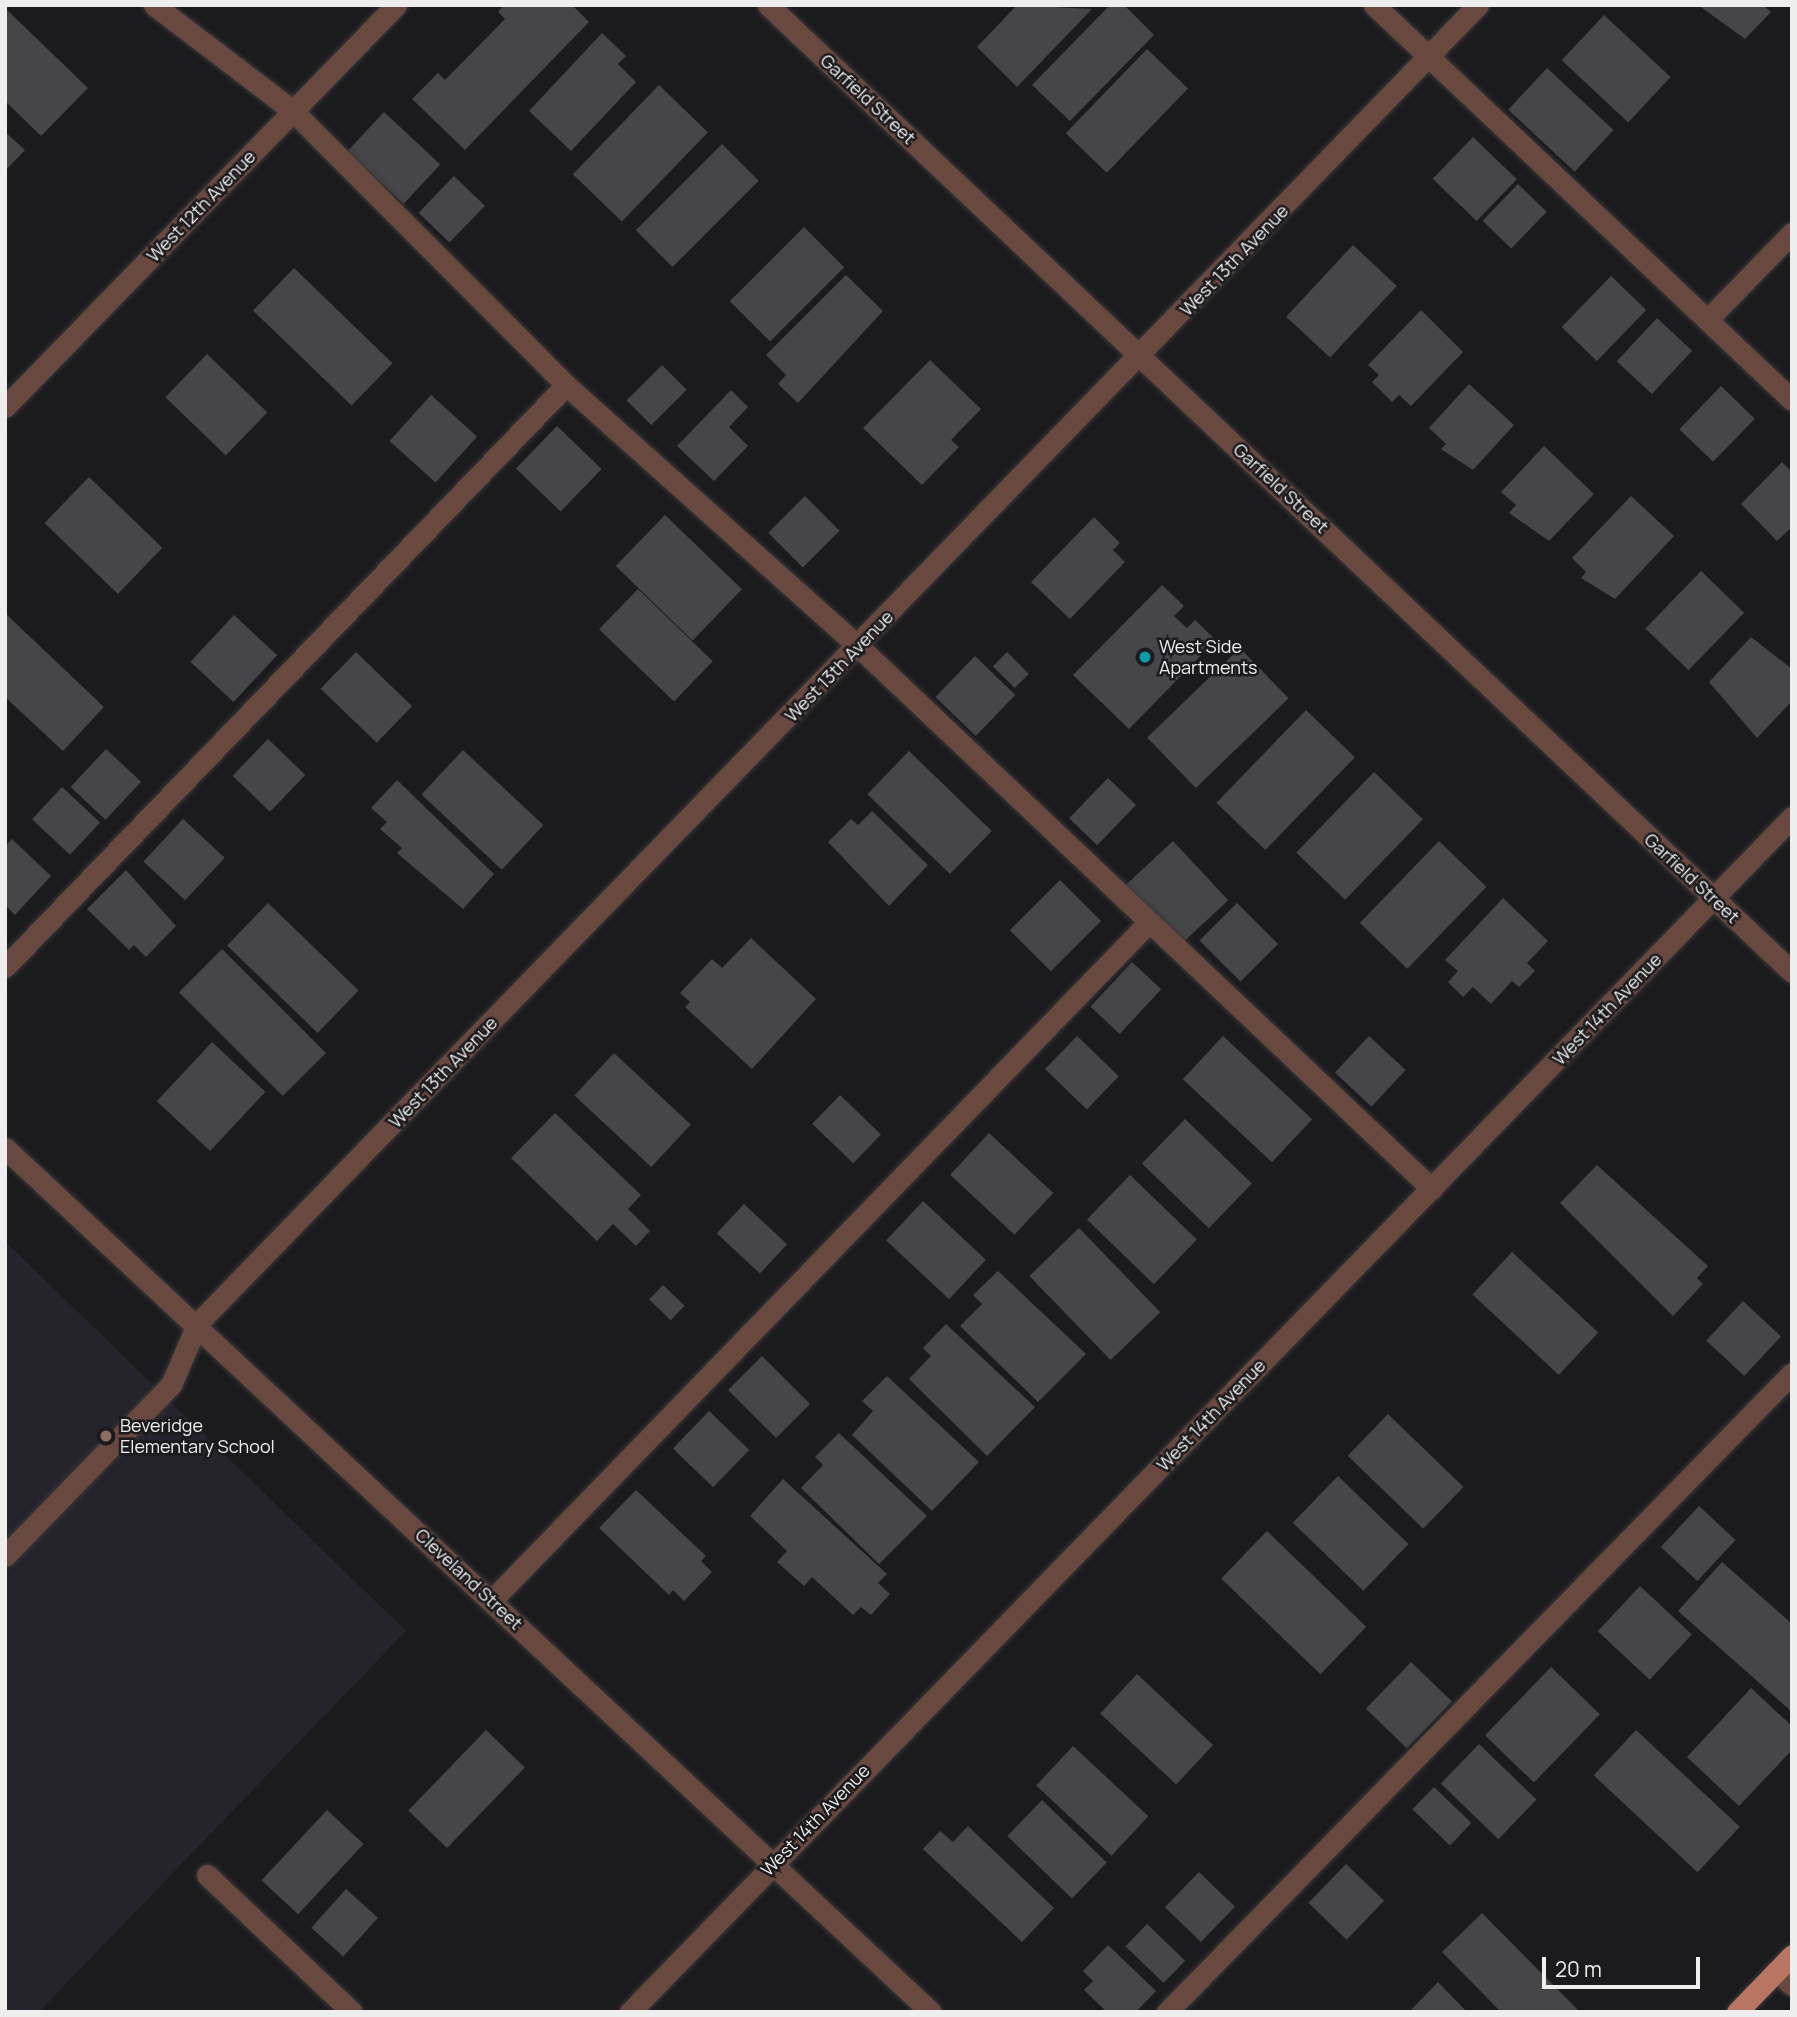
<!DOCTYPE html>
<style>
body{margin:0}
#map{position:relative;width:1797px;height:2017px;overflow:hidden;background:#1b1a1d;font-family:Manrope,sans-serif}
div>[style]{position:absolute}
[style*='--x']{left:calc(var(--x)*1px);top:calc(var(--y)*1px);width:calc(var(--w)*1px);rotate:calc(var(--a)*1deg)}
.built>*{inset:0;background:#25232b}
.building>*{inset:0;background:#464547;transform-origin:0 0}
.roads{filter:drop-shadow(0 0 2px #39383a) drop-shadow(0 0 2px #39383a)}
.minor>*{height:21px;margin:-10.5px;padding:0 10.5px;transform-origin:10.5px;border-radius:10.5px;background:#69493f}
.major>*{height:21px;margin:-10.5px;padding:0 10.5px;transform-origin:10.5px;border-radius:10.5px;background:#b87561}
.dots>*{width:19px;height:19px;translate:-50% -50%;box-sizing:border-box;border:4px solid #1b1a1d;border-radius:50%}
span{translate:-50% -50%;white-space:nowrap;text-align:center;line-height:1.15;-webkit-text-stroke:5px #1b1a1d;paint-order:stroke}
.street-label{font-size:18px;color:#eeeeef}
.poi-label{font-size:18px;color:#eeeeef}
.left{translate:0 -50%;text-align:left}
.frame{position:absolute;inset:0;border:7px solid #eeeeef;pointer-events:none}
.scale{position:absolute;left:1542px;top:1957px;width:158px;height:32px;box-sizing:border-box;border:4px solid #eeeeef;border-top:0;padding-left:9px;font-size:21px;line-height:24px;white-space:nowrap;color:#eeeeef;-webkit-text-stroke:5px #1b1a1d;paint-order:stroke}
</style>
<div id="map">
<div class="built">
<div style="clip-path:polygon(5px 1241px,406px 1631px,39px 2012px,5px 2012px)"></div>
</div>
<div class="building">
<div style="clip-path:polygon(504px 5px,572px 5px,589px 22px,465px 150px,412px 99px,438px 73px,445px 80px,505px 19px,498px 12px)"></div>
<div style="clip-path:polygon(1017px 5px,1092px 9px,1017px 87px,977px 47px)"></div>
<div style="clip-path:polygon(1110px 5px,1124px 5px,1154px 35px,1070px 121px,1032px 85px)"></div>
<div style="clip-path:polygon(1698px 5px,1763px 5px,1771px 12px,1745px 39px)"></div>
<div style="clip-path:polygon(5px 8px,88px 88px,41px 136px,5px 101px)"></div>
<div style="left:1604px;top:15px;width:91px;height:62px;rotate:43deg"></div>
<div style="clip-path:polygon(602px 33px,626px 56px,618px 64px,636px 82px,571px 151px,529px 111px)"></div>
<div style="left:1147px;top:49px;width:57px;height:117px;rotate:44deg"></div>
<div style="left:1547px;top:68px;width:91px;height:57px;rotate:43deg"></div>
<div style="left:659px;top:85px;width:68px;height:124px;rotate:44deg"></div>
<div style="left:384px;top:112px;width:77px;height:54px;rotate:43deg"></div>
<div style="clip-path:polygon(5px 132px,25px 150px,5px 171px)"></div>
<div style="left:1473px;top:137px;width:61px;height:58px;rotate:44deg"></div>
<div style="left:722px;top:144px;width:52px;height:122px;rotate:45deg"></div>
<div style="left:454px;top:176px;width:43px;height:51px;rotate:44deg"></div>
<div style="left:1518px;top:184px;width:40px;height:51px;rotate:44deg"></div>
<div style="left:804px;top:227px;width:57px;height:105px;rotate:45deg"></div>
<div style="left:1353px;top:245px;width:60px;height:98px;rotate:43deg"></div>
<div style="left:294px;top:268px;width:137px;height:59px;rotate:44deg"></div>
<div style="clip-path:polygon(846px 275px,883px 311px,798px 403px,778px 384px,786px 375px,766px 355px)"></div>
<div style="left:1611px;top:276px;width:49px;height:71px;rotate:44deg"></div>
<div style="clip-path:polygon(1421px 310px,1463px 352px,1411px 406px,1399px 395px,1392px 402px,1372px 382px,1379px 375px,1368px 365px)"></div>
<div style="left:1657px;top:318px;width:48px;height:59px;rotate:43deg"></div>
<div style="left:207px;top:354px;width:84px;height:60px;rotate:44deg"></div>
<div style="clip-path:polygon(930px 360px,981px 409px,951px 440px,959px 447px,922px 485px,863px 428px)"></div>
<div style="left:662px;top:365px;width:35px;height:50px;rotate:45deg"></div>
<div style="clip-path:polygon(1469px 384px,1514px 425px,1473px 470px,1441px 449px,1446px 444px,1429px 428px)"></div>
<div style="left:1721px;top:386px;width:47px;height:60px;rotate:44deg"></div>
<div style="clip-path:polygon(731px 390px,748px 407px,729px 427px,748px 446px,714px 481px,677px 446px)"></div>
<div style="left:431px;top:395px;width:62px;height:62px;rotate:42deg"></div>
<div style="left:557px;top:426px;width:62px;height:59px;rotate:44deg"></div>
<div style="clip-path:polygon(1544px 446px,1594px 494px,1549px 541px,1509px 513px,1516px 505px,1501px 492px)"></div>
<div style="clip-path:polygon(1782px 462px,1792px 472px,1792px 527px,1777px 541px,1741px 504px)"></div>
<div style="left:89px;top:477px;width:102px;height:64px;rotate:44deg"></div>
<div style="left:805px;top:496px;width:49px;height:52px;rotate:45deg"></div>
<div style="clip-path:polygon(1631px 496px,1674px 536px,1615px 599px,1581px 578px,1586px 572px,1572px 558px)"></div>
<div style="left:665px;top:515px;width:107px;height:71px;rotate:44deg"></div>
<div style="clip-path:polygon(1094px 517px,1120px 543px,1113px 550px,1125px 562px,1070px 619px,1031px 582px)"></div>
<div style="left:1701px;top:571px;width:60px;height:80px;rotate:44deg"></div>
<div style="clip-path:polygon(1162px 585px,1184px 606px,1174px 616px,1187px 628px,1195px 620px,1216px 640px,1129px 729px,1073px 675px)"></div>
<div style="left:638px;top:589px;width:104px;height:56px;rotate:44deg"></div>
<div style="clip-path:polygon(5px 613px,104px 707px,63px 751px,5px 697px)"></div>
<div style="left:234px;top:615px;width:59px;height:64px;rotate:43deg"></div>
<div style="clip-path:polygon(1751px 637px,1792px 669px,1792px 701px,1757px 738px,1709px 682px)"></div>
<div style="left:1240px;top:648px;width:70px;height:129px;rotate:46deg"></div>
<div style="left:356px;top:652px;width:78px;height:51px;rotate:44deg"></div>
<div style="left:1007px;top:652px;width:31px;height:20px;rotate:45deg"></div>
<div style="left:975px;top:656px;width:56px;height:57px;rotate:44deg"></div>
<div style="left:1306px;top:710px;width:68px;height:129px;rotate:44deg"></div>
<div style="left:268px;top:739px;width:52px;height:51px;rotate:44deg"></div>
<div style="left:106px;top:749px;width:48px;height:52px;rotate:43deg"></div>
<div style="left:463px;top:750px;width:110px;height:61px;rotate:43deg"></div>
<div style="left:909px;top:751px;width:115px;height:60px;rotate:44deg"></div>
<div style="left:1374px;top:772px;width:68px;height:112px;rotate:44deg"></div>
<div style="left:1108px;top:778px;width:39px;height:56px;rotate:44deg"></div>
<div style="clip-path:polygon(397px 780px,494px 874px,463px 909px,397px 853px,402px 848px,380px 829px,387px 822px,371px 808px)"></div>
<div style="left:62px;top:787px;width:52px;height:44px;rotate:43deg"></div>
<div style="clip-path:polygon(872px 811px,928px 865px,889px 906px,828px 842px,851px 819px,858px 825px)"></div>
<div style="left:183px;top:819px;width:57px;height:58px;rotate:43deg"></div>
<div style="clip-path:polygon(12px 839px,51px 876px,15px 915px,5px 905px,5px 846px)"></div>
<div style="left:1173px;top:841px;width:81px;height:65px;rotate:47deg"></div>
<div style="left:1439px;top:841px;width:66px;height:114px;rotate:44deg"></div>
<div style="clip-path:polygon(126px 870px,176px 926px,146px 957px,134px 945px,129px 950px,87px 909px)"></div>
<div style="left:1060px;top:880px;width:58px;height:71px;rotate:45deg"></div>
<div style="clip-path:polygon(1503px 898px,1548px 941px,1527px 963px,1535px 971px,1519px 987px,1512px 981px,1491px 1004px,1473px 987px,1463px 997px,1448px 982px,1458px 971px,1445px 960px)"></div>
<div style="left:268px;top:903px;width:126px;height:59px;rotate:44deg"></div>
<div style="left:1237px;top:903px;width:58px;height:53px;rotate:45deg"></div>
<div style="clip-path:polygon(751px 938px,816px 999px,752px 1069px,685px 1007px,690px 1002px,680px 993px,712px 959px,722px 968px)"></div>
<div style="left:222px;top:949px;width:147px;height:61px;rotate:45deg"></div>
<div style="left:1132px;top:962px;width:40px;height:61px;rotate:43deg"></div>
<div style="left:1077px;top:1036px;width:58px;height:46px;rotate:44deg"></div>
<div style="left:1223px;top:1036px;width:122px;height:59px;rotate:43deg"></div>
<div style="left:1369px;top:1036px;width:50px;height:50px;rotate:43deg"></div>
<div style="left:212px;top:1042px;width:73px;height:81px;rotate:43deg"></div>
<div style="left:614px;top:1053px;width:105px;height:58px;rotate:43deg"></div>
<div style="left:840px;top:1095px;width:57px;height:40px;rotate:44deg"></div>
<div style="clip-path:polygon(555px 1113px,641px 1195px,628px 1209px,650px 1231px,636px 1246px,613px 1224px,597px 1241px,511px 1158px)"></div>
<div style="left:1185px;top:1119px;width:93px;height:62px;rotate:44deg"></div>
<div style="left:989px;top:1133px;width:88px;height:57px;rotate:43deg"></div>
<div style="clip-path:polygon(1597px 1165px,1708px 1266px,1697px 1278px,1703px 1284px,1673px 1316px,1560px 1203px)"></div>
<div style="left:1130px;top:1175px;width:93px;height:62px;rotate:44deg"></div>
<div style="left:923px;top:1201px;width:86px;height:54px;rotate:43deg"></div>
<div style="left:744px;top:1204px;width:59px;height:40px;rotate:43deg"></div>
<div style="left:1079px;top:1228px;width:117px;height:69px;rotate:46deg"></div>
<div style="left:1512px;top:1252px;width:118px;height:58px;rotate:43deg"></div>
<div style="clip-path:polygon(998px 1271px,1086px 1354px,1038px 1402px,960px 1326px,982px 1304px,973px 1295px)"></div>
<div style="left:663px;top:1285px;width:30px;height:20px;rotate:44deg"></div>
<div style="left:1743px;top:1301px;width:52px;height:54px;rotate:43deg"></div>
<div style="clip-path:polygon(946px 1324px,1035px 1407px,987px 1456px,909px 1379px,931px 1356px,923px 1348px)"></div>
<div style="left:762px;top:1356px;width:68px;height:48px;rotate:45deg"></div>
<div style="clip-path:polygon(887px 1376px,979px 1462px,932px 1511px,852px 1435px,873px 1411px,862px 1401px)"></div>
<div style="left:709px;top:1411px;width:56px;height:52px;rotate:44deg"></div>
<div style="left:1388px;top:1414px;width:105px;height:58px;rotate:44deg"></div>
<div style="clip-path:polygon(839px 1433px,927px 1516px,879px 1564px,801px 1488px,823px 1465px,815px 1457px)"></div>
<div style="left:1338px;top:1476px;width:98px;height:65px;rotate:44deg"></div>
<div style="clip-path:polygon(783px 1479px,887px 1574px,878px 1583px,890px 1594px,871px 1615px,861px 1607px,853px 1615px,812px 1577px,804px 1586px,777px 1562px,787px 1551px,750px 1516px)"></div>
<div style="clip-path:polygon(636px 1490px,706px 1556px,701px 1561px,712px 1572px,684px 1601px,673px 1590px,669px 1595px,599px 1528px)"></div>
<div style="left:1699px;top:1506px;width:50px;height:56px;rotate:43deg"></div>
<div style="left:1267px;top:1531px;width:138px;height:66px;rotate:44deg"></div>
<div style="clip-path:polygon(1722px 1562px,1792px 1624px,1792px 1712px,1678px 1611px)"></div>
<div style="left:1640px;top:1586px;width:71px;height:62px;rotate:43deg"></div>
<div style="left:1411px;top:1662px;width:57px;height:65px;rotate:44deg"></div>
<div style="left:1551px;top:1667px;width:68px;height:95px;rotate:44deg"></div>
<div style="left:1137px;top:1674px;width:104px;height:54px;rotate:43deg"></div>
<div style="clip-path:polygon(1751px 1688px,1792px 1726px,1792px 1750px,1739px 1806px,1687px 1757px)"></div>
<div style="left:486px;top:1730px;width:54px;height:112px;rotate:44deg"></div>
<div style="left:1636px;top:1730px;width:142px;height:62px;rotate:43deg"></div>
<div style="left:1479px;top:1744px;width:80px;height:55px;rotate:44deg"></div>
<div style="left:1073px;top:1746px;width:103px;height:54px;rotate:43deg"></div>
<div style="left:1434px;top:1787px;width:52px;height:31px;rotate:44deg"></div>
<div style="left:1042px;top:1800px;width:90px;height:50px;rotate:44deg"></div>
<div style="left:327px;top:1810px;width:50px;height:96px;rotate:43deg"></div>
<div style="clip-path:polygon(968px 1826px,1054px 1908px,1022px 1942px,923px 1849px,940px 1831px,953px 1842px)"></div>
<div style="left:1346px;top:1864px;width:53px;height:54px;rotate:44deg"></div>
<div style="left:1199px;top:1872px;width:50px;height:49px;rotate:44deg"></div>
<div style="left:346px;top:1889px;width:43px;height:52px;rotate:42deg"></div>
<div style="clip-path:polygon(1482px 1913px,1580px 2012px,1501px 2012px,1442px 1952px)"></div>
<div style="left:1147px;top:1924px;width:53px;height:31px;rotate:44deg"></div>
<div style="clip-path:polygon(1108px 1945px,1156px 1991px,1136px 2012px,1107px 2012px,1084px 1990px,1093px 1981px,1083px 1971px)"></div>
<div style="clip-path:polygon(1438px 1982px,1467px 2012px,1409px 2012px)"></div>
</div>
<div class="roads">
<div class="minor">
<div style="--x:154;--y:5;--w:175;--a:37.3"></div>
<div style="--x:293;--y:111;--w:387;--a:45.1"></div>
<div style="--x:566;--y:385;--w:392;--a:41.8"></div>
<div style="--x:858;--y:646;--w:790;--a:43.41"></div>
<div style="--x:768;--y:5;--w:1408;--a:43.36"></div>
<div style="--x:1374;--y:5;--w:575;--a:43.38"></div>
<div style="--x:1708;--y:319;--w:120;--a:-45.7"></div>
<div style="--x:5;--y:407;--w:561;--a:-45.79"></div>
<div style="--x:5;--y:967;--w:808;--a:-46.05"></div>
<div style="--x:5;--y:1148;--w:1266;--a:43.02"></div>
<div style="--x:5;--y:1556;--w:238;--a:-45.9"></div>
<div style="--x:171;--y:1385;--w:66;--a:-66.9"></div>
<div style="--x:197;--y:1324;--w:1839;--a:-45.84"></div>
<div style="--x:492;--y:1600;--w:944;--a:-45.9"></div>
<div style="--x:207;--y:1875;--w:199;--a:43.4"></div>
<div style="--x:1776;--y:1971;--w:21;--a:41"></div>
<div style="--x:630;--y:2012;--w:1667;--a:-45.8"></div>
<div style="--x:1167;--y:2012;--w:894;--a:-45.63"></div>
</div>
<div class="major">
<div style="--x:1737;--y:2012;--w:79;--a:-46"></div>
</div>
</div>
<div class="dots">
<div style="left:1145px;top:657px;background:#0f9aa8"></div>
<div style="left:106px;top:1436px;background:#8d6e63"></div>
</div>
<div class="street-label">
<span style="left:868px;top:99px;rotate:43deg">Garfield Street</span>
<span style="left:201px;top:206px;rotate:-46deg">West 12th Avenue</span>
<span style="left:1234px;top:260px;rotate:-46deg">West 13th Avenue</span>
<span style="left:1281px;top:488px;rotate:43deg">Garfield Street</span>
<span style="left:839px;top:666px;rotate:-46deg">West 13th Avenue</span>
<span style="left:1692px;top:878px;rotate:43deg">Garfield Street</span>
<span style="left:1607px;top:1009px;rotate:-46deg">West 14th Avenue</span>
<span style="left:443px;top:1072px;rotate:-46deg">West 13th Avenue</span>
<span style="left:1211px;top:1415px;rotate:-46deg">West 14th Avenue</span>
<span style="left:469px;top:1579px;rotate:43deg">Cleveland Street</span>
<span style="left:815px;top:1820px;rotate:-46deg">West 14th Avenue</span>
</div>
<div class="poi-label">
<span class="left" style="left:1159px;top:657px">West Side<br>Apartments</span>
<span class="left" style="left:120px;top:1436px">Beveridge<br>Elementary School</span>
</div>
<div class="frame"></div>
<div class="scale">20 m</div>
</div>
